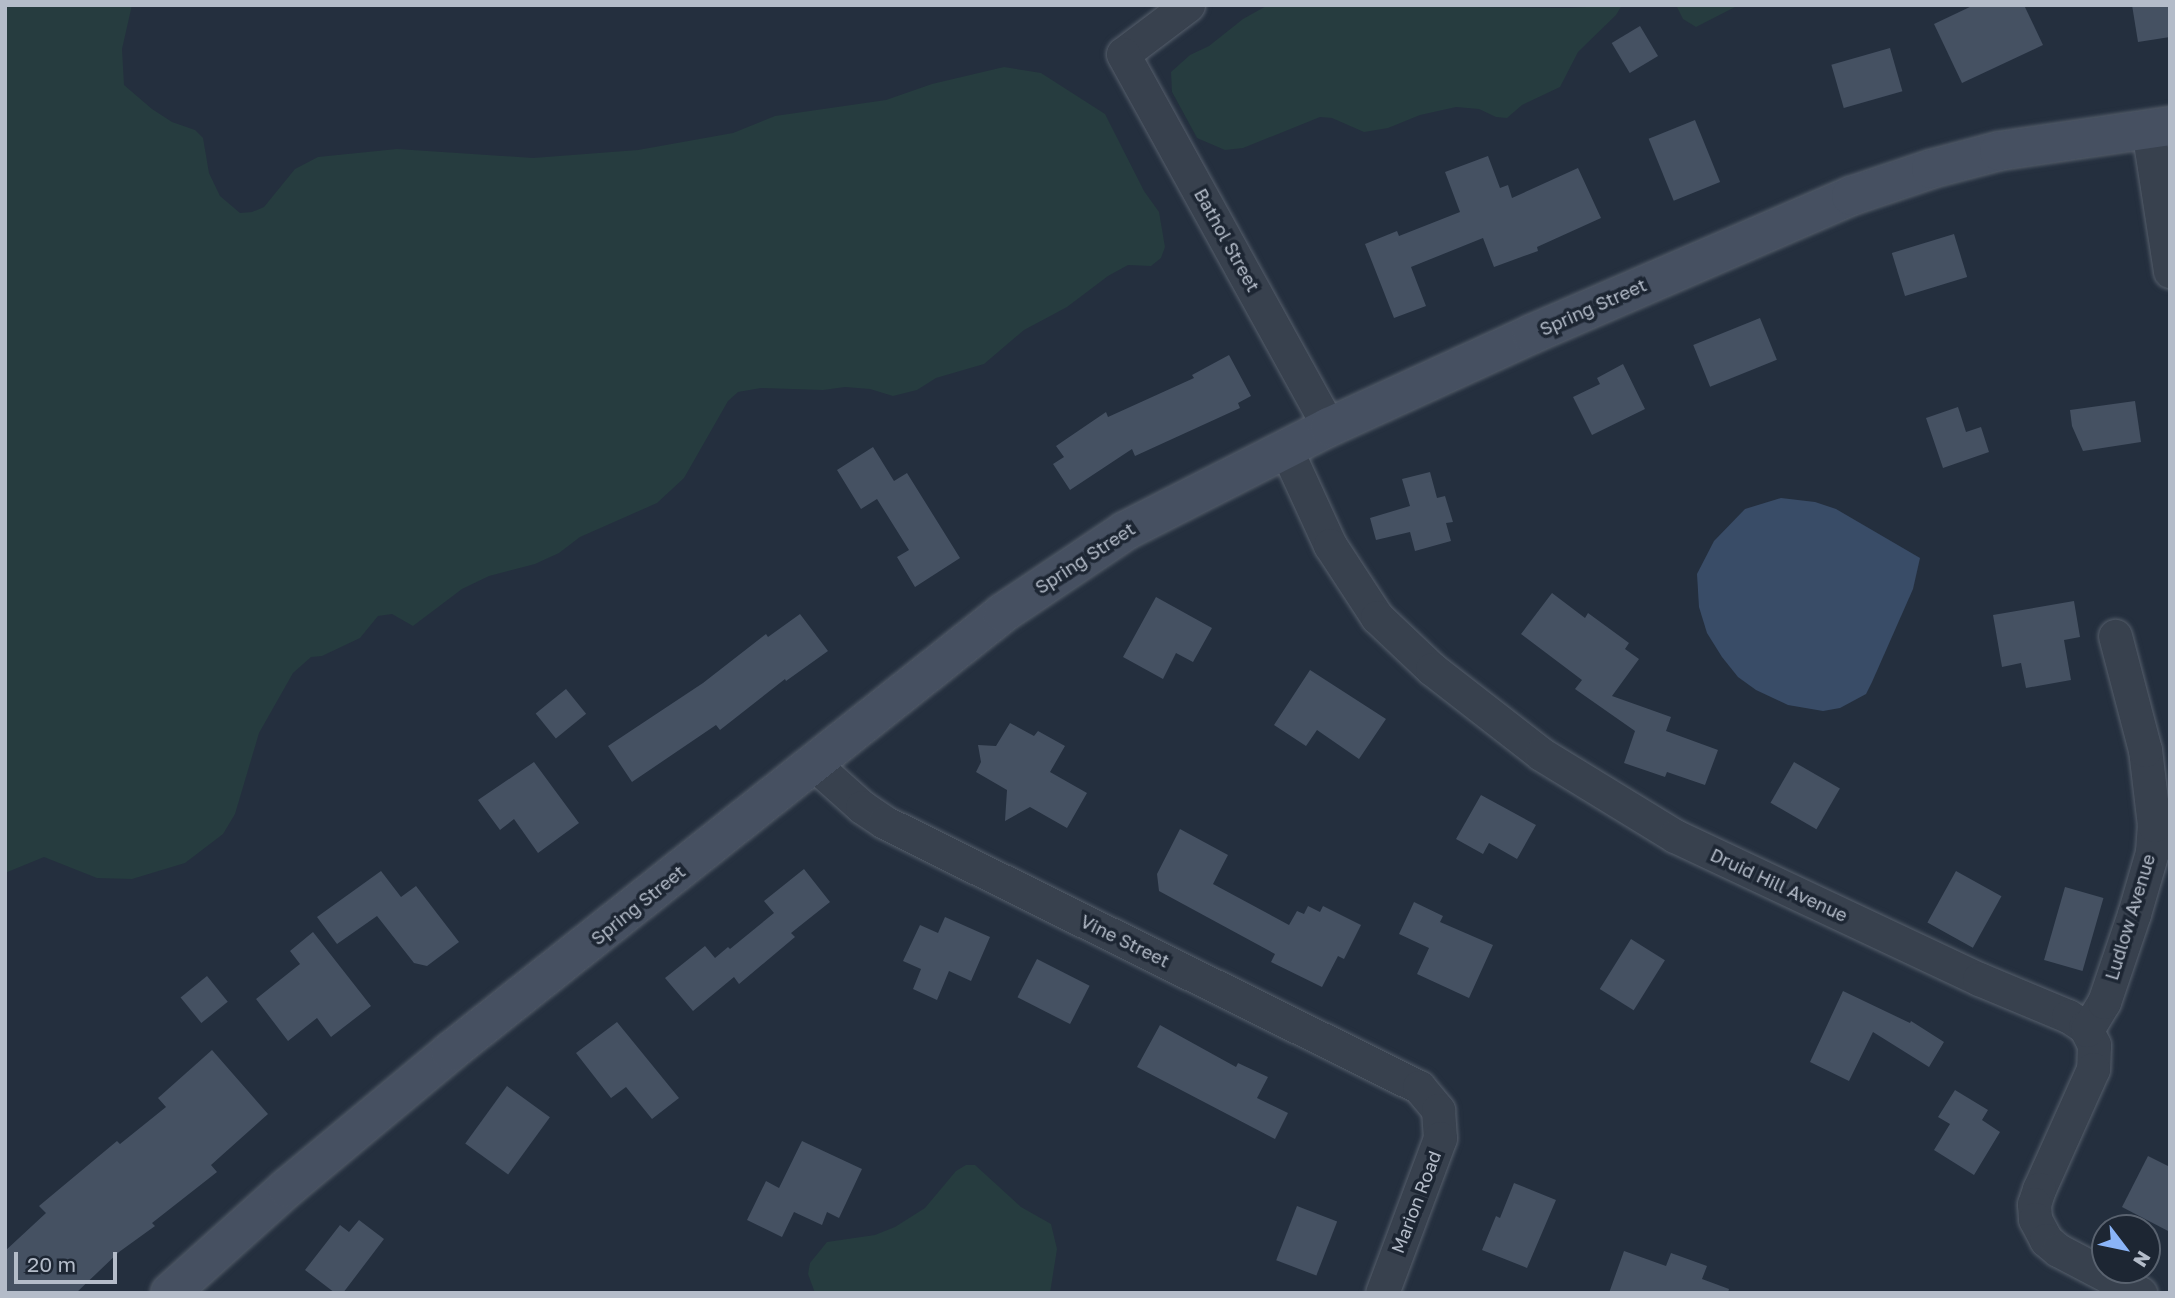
<!DOCTYPE html>
<style>
body{margin:0}
#map{position:relative;width:2175px;height:1298px;overflow:hidden;background:#242f3e;font-family:"Golos Text",sans-serif}
div>[style]{position:absolute}
[style*='--x']{left:calc(var(--x)*1px);top:calc(var(--y)*1px);width:calc(var(--w)*1px);rotate:calc(var(--a)*1deg)}
.green>*{inset:0;background:#263c3f}
.water>*{inset:0;background:#394c67}
.building>*{inset:0;background:#455162;transform-origin:0 0}
.roads{filter:drop-shadow(0 0 2px #565f6c) drop-shadow(0 0 2px #565f6c)}
.street>*{height:33px;margin:-16.5px;padding:0 16.5px;transform-origin:16.5px;border-radius:16.5px;background:#38414e}
.secondary>*{height:38px;margin:-19px;padding:0 19px;transform-origin:19px;border-radius:19px;background:#465061}
span{translate:-50% -50%;white-space:nowrap;text-align:center;line-height:1.15;-webkit-text-stroke:7px #1d2633;paint-order:stroke}
.street-label{font-size:18px;color:#b4bcc9}
.frame{position:absolute;inset:0;border:7px solid #b4bcc9;pointer-events:none}
.north{position:absolute;left:2091px;top:1214px;width:70px;height:70px;box-sizing:border-box;background:#1d2633;border:2px solid #59626f;border-radius:50%;rotate:122deg;font-size:19px;font-weight:700;line-height:28px;text-align:center;color:#b4bcc9}
.north::after{content:'';display:block;margin:auto;width:24px;height:32px;background:#8ab4f8;clip-path:polygon(50% 0,100% 100%,50% 72%,0 100%)}
.scale{position:absolute;left:14px;top:1252px;width:103px;height:32px;box-sizing:border-box;border:4px solid #b4bcc9;border-top:0;padding-left:9px;font-size:21px;line-height:24px;white-space:nowrap;color:#b4bcc9;-webkit-text-stroke:5px #1d2633;paint-order:stroke}
</style>
<div id="map">
<div class="green">
<div style="clip-path:polygon(5px 5px,132px 5px,122px 49px,124px 85px,152px 109px,172px 122px,195px 130px,203px 138px,209px 173px,220px 196px,240px 213px,252px 212px,264px 207px,295px 169px,318px 157px,397px 149px,533px 158px,638px 150px,733px 133px,775px 116px,886px 100px,932px 84px,1004px 67px,1041px 73px,1105px 114px,1144px 191px,1159px 212px,1165px 247px,1161px 258px,1151px 266px,1128px 265px,1108px 276px,1067px 307px,1024px 330px,984px 364px,936px 378px,917px 390px,893px 396px,870px 389px,845px 387px,823px 390px,761px 388px,738px 392px,728px 401px,684px 478px,657px 503px,580px 537px,559px 553px,535px 564px,489px 576px,462px 589px,413px 626px,392px 614px,378px 616px,360px 638px,322px 656px,311px 657px,293px 673px,259px 733px,235px 814px,223px 834px,185px 863px,132px 879px,97px 878px,44px 857px,5px 873px)"></div>
<div style="clip-path:polygon(1268px 5px,1569px 8px,1622px 5px,1616px 15px,1578px 52px,1560px 87px,1522px 105px,1507px 118px,1496px 117px,1479px 109px,1456px 107px,1420px 115px,1388px 128px,1364px 132px,1332px 118px,1320px 117px,1243px 148px,1225px 150px,1197px 138px,1172px 92px,1171px 72px,1190px 55px,1209px 46px,1243px 19px)"></div>
<div style="clip-path:polygon(1676px 5px,1739px 5px,1696px 27px,1683px 19px)"></div>
<div style="clip-path:polygon(966px 1165px,975px 1165px,1021px 1207px,1051px 1224px,1057px 1249px,1050px 1293px,815px 1293px,808px 1274px,810px 1263px,827px 1242px,875px 1235px,895px 1227px,925px 1208px,956px 1171px)"></div>
</div>
<div class="water">
<div style="clip-path:polygon(1781px 498px,1815px 502px,1836px 509px,1920px 558px,1913px 589px,1872px 682px,1866px 694px,1840px 708px,1823px 711px,1788px 705px,1756px 690px,1738px 677px,1722px 657px,1707px 633px,1699px 607px,1697px 574px,1714px 541px,1745px 509px)"></div>
</div>
<div class="building">
<div style="clip-path:polygon(1974px 5px,2024px 5px,2043px 45px,1962px 83px,1934px 24px)"></div>
<div style="clip-path:polygon(2132px 5px,2170px 5px,2170px 37px,2138px 42px)"></div>
<div style="left:1640px;top:26px;width:35px;height:33px;rotate:59deg"></div>
<div style="left:1890px;top:48px;width:45px;height:61px;rotate:74deg"></div>
<div style="left:1695px;top:120px;width:67px;height:50px;rotate:68deg"></div>
<div style="clip-path:polygon(1488px 156px,1500px 188px,1508px 185px,1512px 198px,1578px 168px,1601px 218px,1537px 247px,1538px 251px,1494px 267px,1483px 238px,1411px 267px,1426px 306px,1394px 318px,1365px 244px,1397px 231px,1399px 236px,1460px 212px,1445px 172px)"></div>
<div style="left:1954px;top:234px;width:45px;height:65px;rotate:73deg"></div>
<div style="left:1760px;top:318px;width:45px;height:72px;rotate:68deg"></div>
<div style="clip-path:polygon(1229px 355px,1251px 396px,1238px 403px,1240px 408px,1135px 456px,1132px 449px,1070px 490px,1053px 464px,1064px 457px,1056px 446px,1106px 412px,1108px 417px,1194px 378px,1192px 375px)"></div>
<div style="clip-path:polygon(1623px 364px,1645px 409px,1592px 435px,1573px 397px,1600px 384px,1597px 378px)"></div>
<div style="clip-path:polygon(2135px 401px,2141px 442px,2083px 451px,2072px 426px,2070px 410px)"></div>
<div style="clip-path:polygon(1958px 407px,1966px 432px,1981px 427px,1989px 452px,1943px 468px,1926px 418px)"></div>
<div style="clip-path:polygon(873px 447px,894px 481px,907px 473px,960px 558px,915px 587px,897px 557px,909px 550px,877px 499px,861px 509px,837px 470px)"></div>
<div style="clip-path:polygon(1430px 472px,1437px 498px,1445px 496px,1453px 522px,1446px 523px,1451px 541px,1415px 551px,1410px 532px,1376px 540px,1370px 518px,1410px 506px,1402px 479px)"></div>
<div style="clip-path:polygon(1552px 593px,1585px 618px,1588px 613px,1629px 643px,1625px 649px,1639px 659px,1612px 696px,1671px 717px,1666px 731px,1718px 750px,1705px 785px,1667px 772px,1665px 777px,1624px 763px,1635px 731px,1575px 689px,1582px 680px,1521px 634px)"></div>
<div style="clip-path:polygon(1156px 597px,1212px 628px,1193px 662px,1176px 653px,1163px 679px,1123px 657px)"></div>
<div style="clip-path:polygon(2074px 601px,2080px 637px,2064px 640px,2071px 680px,2026px 688px,2021px 663px,2002px 667px,1993px 615px)"></div>
<div style="clip-path:polygon(800px 614px,828px 651px,786px 681px,785px 679px,720px 730px,716px 725px,632px 782px,608px 746px,703px 683px,766px 634px,768px 637px)"></div>
<div style="clip-path:polygon(1310px 670px,1386px 719px,1359px 759px,1317px 730px,1306px 746px,1274px 725px)"></div>
<div style="left:566px;top:689px;width:32px;height:39px;rotate:51deg"></div>
<div style="clip-path:polygon(1010px 723px,1034px 736px,1038px 731px,1065px 746px,1050px 772px,1087px 793px,1067px 828px,1030px 807px,1005px 821px,1007px 790px,976px 772px,981px 762px,978px 745px,996px 746px)"></div>
<div style="clip-path:polygon(534px 762px,579px 823px,538px 853px,514px 819px,500px 830px,478px 800px)"></div>
<div style="left:1794px;top:762px;width:53px;height:47px;rotate:30deg"></div>
<div style="clip-path:polygon(1481px 795px,1536px 825px,1517px 859px,1489px 843px,1483px 854px,1456px 839px)"></div>
<div style="clip-path:polygon(1180px 829px,1228px 855px,1213px 884px,1289px 925px,1297px 911px,1304px 914px,1308px 906px,1320px 912px,1323px 906px,1361px 925px,1344px 959px,1338px 956px,1322px 987px,1271px 962px,1275px 954px,1159px 891px,1157px 874px)"></div>
<div style="clip-path:polygon(804px 869px,830px 902px,791px 933px,795px 937px,739px 984px,734px 977px,693px 1011px,665px 978px,705px 946px,715px 958px,728px 947px,730px 949px,774px 913px,764px 901px)"></div>
<div style="clip-path:polygon(381px 871px,401px 897px,416px 886px,459px 942px,427px 966px,414px 963px,377px 916px,337px 944px,317px 917px)"></div>
<div style="left:1956px;top:871px;width:52px;height:59px;rotate:29deg"></div>
<div style="left:2065px;top:887px;width:40px;height:76px;rotate:16deg"></div>
<div style="clip-path:polygon(1414px 902px,1443px 916px,1440px 922px,1493px 945px,1469px 998px,1417px 974px,1429px 948px,1399px 934px)"></div>
<div style="clip-path:polygon(945px 917px,990px 937px,971px 981px,949px 971px,937px 1000px,913px 989px,921px 969px,903px 961px,920px 925px,938px 933px)"></div>
<div style="clip-path:polygon(313px 932px,371px 1006px,331px 1037px,317px 1018px,288px 1041px,256px 999px,300px 964px,290px 951px)"></div>
<div style="left:1631px;top:939px;width:40px;height:59px;rotate:32deg"></div>
<div style="left:1037px;top:959px;width:59px;height:43px;rotate:27deg"></div>
<div style="left:207px;top:976px;width:33px;height:34px;rotate:51deg"></div>
<div style="clip-path:polygon(1843px 991px,1910px 1023px,1911px 1021px,1944px 1042px,1929px 1067px,1873px 1032px,1849px 1081px,1810px 1062px)"></div>
<div style="clip-path:polygon(617px 1022px,679px 1098px,652px 1119px,626px 1087px,611px 1098px,576px 1053px)"></div>
<div style="clip-path:polygon(1160px 1025px,1236px 1067px,1238px 1063px,1268px 1077px,1257px 1098px,1288px 1113px,1275px 1139px,1137px 1067px)"></div>
<div style="clip-path:polygon(212px 1050px,268px 1114px,211px 1165px,217px 1172px,152px 1223px,155px 1226px,119px 1252px,76px 1293px,5px 1293px,5px 1251px,46px 1213px,39px 1206px,117px 1141px,120px 1144px,166px 1107px,158px 1098px)"></div>
<div style="left:507px;top:1086px;width:53px;height:71px;rotate:36deg"></div>
<div style="clip-path:polygon(1955px 1090px,1988px 1110px,1982px 1120px,2000px 1132px,1974px 1175px,1934px 1150px,1950px 1124px,1938px 1117px)"></div>
<div style="clip-path:polygon(802px 1141px,862px 1169px,839px 1218px,827px 1212px,822px 1225px,794px 1212px,782px 1237px,747px 1220px,766px 1181px,779px 1188px)"></div>
<div style="clip-path:polygon(2148px 1156px,2170px 1167px,2170px 1232px,2122px 1207px)"></div>
<div style="clip-path:polygon(1514px 1183px,1556px 1200px,1527px 1268px,1482px 1250px,1496px 1216px,1500px 1218px)"></div>
<div style="left:1297px;top:1206px;width:43px;height:58px;rotate:21deg"></div>
<div style="clip-path:polygon(359px 1220px,384px 1239px,343px 1293px,335px 1293px,305px 1270px,340px 1225px,349px 1232px)"></div>
<div style="clip-path:polygon(1624px 1251px,1666px 1266px,1671px 1253px,1707px 1266px,1702px 1279px,1729px 1289px,1728px 1293px,1609px 1293px)"></div>
</div>
<div class="roads">
<div class="street">
<div style="--x:1188;--y:5;--w:81;--a:143"></div>
<div style="--x:1123;--y:54;--w:426;--a:61.1"></div>
<div style="--x:2148;--y:129;--w:144;--a:81.2"></div>
<div style="--x:1286;--y:449;--w:106;--a:65.4"></div>
<div style="--x:1330;--y:545;--w:86;--a:56.9"></div>
<div style="--x:1377;--y:617;--w:76;--a:43.4"></div>
<div style="--x:1432;--y:669;--w:138;--a:37.9"></div>
<div style="--x:1541;--y:754;--w:157;--a:31.5"></div>
<div style="--x:1675;--y:836;--w:336;--a:25.2"></div>
<div style="--x:1979;--y:979;--w:96;--a:22.6"></div>
<div style="--x:2068;--y:1016;--w:20;--a:33"></div>
<div style="--x:2085;--y:1027;--w:20;--a:63"></div>
<div style="--x:2094;--y:1045;--w:24;--a:92"></div>
<div style="--x:2093;--y:1069;--w:132;--a:114.2"></div>
<div style="--x:2039;--y:1189;--w:16;--a:108"></div>
<div style="--x:2034;--y:1204;--w:15;--a:86"></div>
<div style="--x:2035;--y:1219;--w:24;--a:62"></div>
<div style="--x:2046;--y:1240;--w:16;--a:40"></div>
<div style="--x:2058;--y:1250;--w:93;--a:27.7"></div>
<div style="--x:815;--y:765;--w:63;--a:41.8"></div>
<div style="--x:862;--y:807;--w:27;--a:34"></div>
<div style="--x:884;--y:822;--w:597;--a:26.35"></div>
<div style="--x:1419;--y:1087;--w:30;--a:50"></div>
<div style="--x:1438;--y:1110;--w:28;--a:86"></div>
<div style="--x:1440;--y:1138;--w:165;--a:110.5"></div>
<div style="--x:2087;--y:1030;--w:33;--a:-59"></div>
<div style="--x:2104;--y:1002;--w:93;--a:-71.2"></div>
<div style="--x:2134;--y:914;--w:65;--a:-73.8"></div>
<div style="--x:2152;--y:852;--w:27;--a:-86"></div>
<div style="--x:2154;--y:825;--w:76;--a:-96.8"></div>
<div style="--x:2145;--y:750;--w:118;--a:-104.7"></div>
</div>
<div class="secondary">
<div style="--x:170;--y:1293;--w:157;--a:-41.9"></div>
<div style="--x:287;--y:1188;--w:212;--a:-39.8"></div>
<div style="--x:450;--y:1052;--w:706;--a:-38.44"></div>
<div style="--x:1003;--y:613;--w:147;--a:-33.9"></div>
<div style="--x:1125;--y:531;--w:229;--a:-27"></div>
<div style="--x:1329;--y:427;--w:223;--a:-24.6"></div>
<div style="--x:1532;--y:334;--w:348;--a:-23.4"></div>
<div style="--x:1851;--y:196;--w:84;--a:-18.6"></div>
<div style="--x:1931;--y:169;--w:70;--a:-14.8"></div>
<div style="--x:1999;--y:151;--w:173;--a:-8.3"></div>
</div>
</div>
<div class="street-label">
<span style="left:1227px;top:240px;rotate:61deg">Bathol Street</span>
<span style="left:1593px;top:307px;rotate:-24deg">Spring Street</span>
<span style="left:1085px;top:558px;rotate:-33deg">Spring Street</span>
<span style="left:1779px;top:885px;rotate:25deg">Druid Hill Avenue</span>
<span style="left:638px;top:905px;rotate:-39deg">Spring Street</span>
<span style="left:2130px;top:917px;rotate:-73deg">Ludlow Avenue</span>
<span style="left:1125px;top:941px;rotate:26deg">Vine Street</span>
<span style="left:1416px;top:1202px;rotate:-69deg">Marion Road</span>
</div>
<div class="frame"></div>
<div class="north">N</div>
<div class="scale">20 m</div>
</div>
